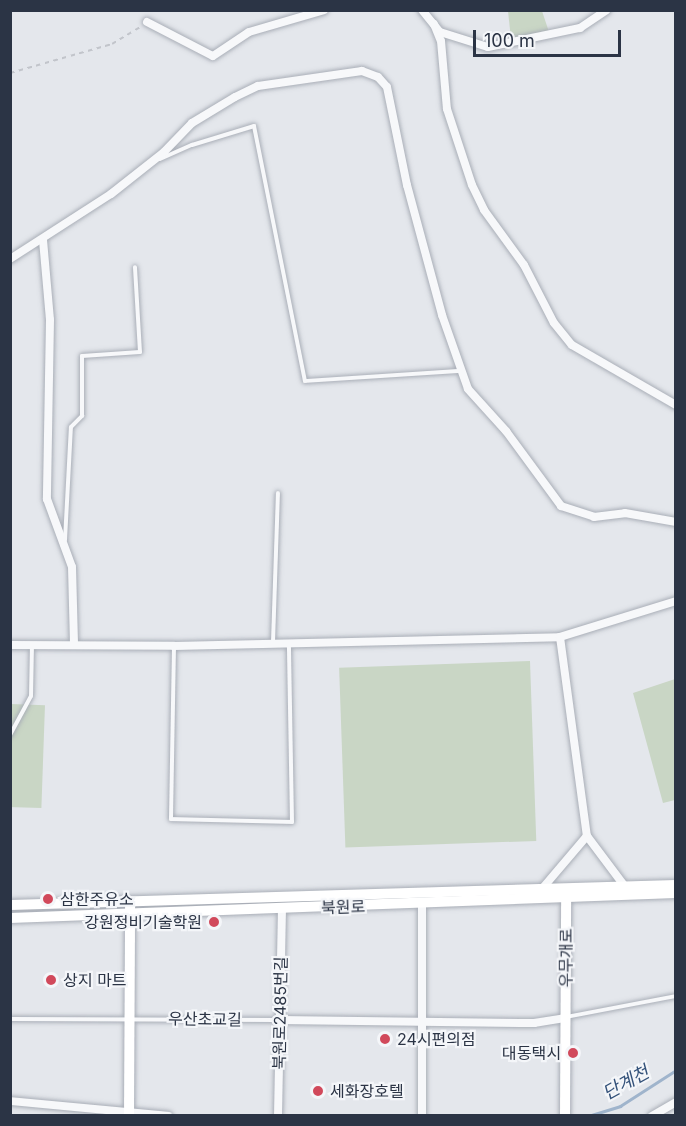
<!DOCTYPE html>
<meta charset="utf-8">
<style>
body{margin:0}
#map{position:relative;width:686px;height:1126px;overflow:hidden;background:#e4e7ec;font-family:Inter,"Noto Sans KR",sans-serif}
div>[style]{position:absolute}
[style*='--x']{left:calc(var(--x)*1px);top:calc(var(--y)*1px);width:calc(var(--w)*1px);rotate:calc(var(--a)*1deg)}
.green>*{inset:0;background:#c9d6c5;transform-origin:0 0}
.stream>*{height:3px;margin:-1.5px;padding:0 1.5px;transform-origin:1.5px;border-radius:1.5px;background:#9fb4cc}
.path>*{height:1.5px;margin-top:-0.75px;transform-origin:0;background:repeating-linear-gradient(90deg,#c2c5cb 0 4.5px,transparent 0 9px)}
.roads{filter:drop-shadow(0 0 2px #a9aeb7) drop-shadow(0 0 2px #a9aeb7)}
.lane>*{height:4px;margin:-2px;padding:0 2px;transform-origin:2px;border-radius:2px;background:#f7f8fa}
.street>*{height:8px;margin:-4px;padding:0 4px;transform-origin:4px;border-radius:4px;background:#f7f8fa}
.secondary>*{height:10px;margin:-5px;padding:0 5px;transform-origin:5px;border-radius:5px;background:#fff}
.dots>*{width:16px;height:16px;translate:-50% -50%;box-sizing:border-box;border:3px solid #f4f6f9;border-radius:50%}
span{translate:-50% -50%;white-space:nowrap;text-align:center;line-height:1.15;-webkit-text-stroke:4.5px #f4f6f9;paint-order:stroke}
.poi-label{font-size:16px;color:#2b3445}
.left{translate:0 -50%;text-align:left}
.right{translate:-100% -50%;text-align:right}
.street-label{font-size:16px;color:#2b3445}
.water-label{font-size:18px;color:#34527a;font-style:italic}
.frame{position:absolute;inset:0;border:12px solid #2b3445;pointer-events:none}
.scale{position:absolute;left:473px;top:30px;width:148px;height:27px;box-sizing:border-box;border:3px solid #2b3445;border-top:0;padding-left:8px;font-size:18px;line-height:21px;white-space:nowrap;color:#2b3445;-webkit-text-stroke:4px #f4f6f9;paint-order:stroke}
</style>
<div id="map">
<div class="green">
<div style="clip-path:polygon(508px 11px,542px 11px,549px 32px,511px 39px)"></div>
<div style="left:530px;top:661px;width:180px;height:191px;rotate:88deg"></div>
<div style="clip-path:polygon(675px 679px,675px 800px,663px 803px,633px 693px)"></div>
<div style="left:11px;top:704px;width:34px;height:103px;rotate:2deg"></div>
</div>
<div class="stream">
<div style="--x:588;--y:1116;--w:34;--a:-17"></div>
<div style="--x:620;--y:1106;--w:67;--a:-32.7"></div>
</div>
<div class="path">
<div style="--x:10;--y:73;--w:106;--a:-15.9"></div>
<div style="--x:112;--y:44;--w:33;--a:-31"></div>
</div>
<div class="roads">
<div class="lane">
<div style="--x:160;--y:159;--w:35;--a:-24"></div>
<div style="--x:192;--y:145;--w:65;--a:-17"></div>
<div style="--x:254;--y:126;--w:260;--a:78.7"></div>
<div style="--x:305;--y:381;--w:155;--a:-3.7"></div>
<div style="--x:65;--y:540;--w:113;--a:-87"></div>
<div style="--x:71;--y:427;--w:16;--a:-45"></div>
<div style="--x:82;--y:416;--w:60;--a:-90"></div>
<div style="--x:82;--y:356;--w:58;--a:-3.9"></div>
<div style="--x:140;--y:352;--w:85;--a:-93.4"></div>
<div style="--x:273;--y:642;--w:149;--a:-88.1"></div>
<div style="--x:174;--y:646;--w:173;--a:91"></div>
<div style="--x:171;--y:819;--w:121;--a:1.4"></div>
<div style="--x:292;--y:822;--w:179;--a:-91"></div>
<div style="--x:10;--y:735;--w:44;--a:-61.7"></div>
<div style="--x:31;--y:696;--w:51;--a:-88.9"></div>
<div style="--x:566;--y:1017;--w:112;--a:-10.8"></div>
<div style="--x:10;--y:1019;--w:269;--a:0.2"></div>
</div>
<div class="street">
<div style="--x:422;--y:10;--w:28;--a:51"></div>
<div style="--x:440;--y:32;--w:50;--a:17.4"></div>
<div style="--x:488;--y:47;--w:94;--a:-11.7"></div>
<div style="--x:580;--y:28;--w:32;--a:-34"></div>
<div style="--x:147;--y:22;--w:74;--a:27.3"></div>
<div style="--x:213;--y:56;--w:43;--a:-33.7"></div>
<div style="--x:249;--y:32;--w:78;--a:-16.3"></div>
<div style="--x:434;--y:24;--w:18;--a:68"></div>
<div style="--x:441;--y:41;--w:68;--a:85"></div>
<div style="--x:447;--y:109;--w:80;--a:71.8"></div>
<div style="--x:472;--y:185;--w:28;--a:64"></div>
<div style="--x:484;--y:210;--w:68;--a:54"></div>
<div style="--x:524;--y:265;--w:65;--a:62.7"></div>
<div style="--x:554;--y:323;--w:28;--a:51"></div>
<div style="--x:572;--y:345;--w:120;--a:30"></div>
<div style="--x:43;--y:240;--w:80;--a:85"></div>
<div style="--x:50;--y:320;--w:179;--a:91"></div>
<div style="--x:47;--y:499;--w:72;--a:69.8"></div>
<div style="--x:72;--y:567;--w:78;--a:88.5"></div>
<div style="--x:10;--y:259;--w:120;--a:-32.8"></div>
<div style="--x:111;--y:194;--w:68;--a:-38.4"></div>
<div style="--x:164;--y:152;--w:40;--a:-46"></div>
<div style="--x:192;--y:123;--w:50;--a:-31.2"></div>
<div style="--x:235;--y:97;--w:25;--a:-26"></div>
<div style="--x:258;--y:86;--w:105;--a:-8.2"></div>
<div style="--x:362;--y:71;--w:17;--a:21"></div>
<div style="--x:378;--y:77;--w:13;--a:48"></div>
<div style="--x:387;--y:87;--w:100;--a:78.5"></div>
<div style="--x:407;--y:185;--w:135;--a:74.9"></div>
<div style="--x:442;--y:315;--w:78;--a:70.6"></div>
<div style="--x:468;--y:389;--w:57;--a:47.9"></div>
<div style="--x:506;--y:431;--w:93;--a:53.7"></div>
<div style="--x:561;--y:506;--w:35;--a:18"></div>
<div style="--x:594;--y:517;--w:31;--a:-7"></div>
<div style="--x:625;--y:513;--w:52;--a:10"></div>
<div style="--x:560;--y:637;--w:201;--a:82.3"></div>
<div style="--x:587;--y:836;--w:65;--a:53.1"></div>
<div style="--x:10;--y:645;--w:164;--a:0.3"></div>
<div style="--x:174;--y:646;--w:386;--a:-1.3"></div>
<div style="--x:560;--y:637;--w:121;--a:-17.2"></div>
<div style="--x:541;--y:890;--w:71;--a:-49.6"></div>
<div style="--x:279;--y:1020;--w:255;--a:0.7"></div>
<div style="--x:534;--y:1023;--w:31;--a:-9"></div>
<div style="--x:10;--y:1101;--w:159;--a:5.4"></div>
<div style="--x:278;--y:1116;--w:206;--a:-88.9"></div>
<div style="--x:422;--y:1116;--w:212;--a:-90"></div>
<div style="--x:652;--y:1116;--w:28;--a:-30"></div>
</div>
<div class="secondary">
<div style="--x:10;--y:905;--w:666;--a:-1.72"></div>
<div style="--x:10;--y:918;--w:666;--a:-2.15"></div>
<div style="--x:129;--y:1116;--w:210;--a:-89.7"></div>
<div style="--x:565;--y:1116;--w:222;--a:-89.7"></div>
</div>
</div>
<div class="dots">
<div style="left:48px;top:899px;background:#d1495b"></div>
<div style="left:214px;top:922px;background:#d1495b"></div>
<div style="left:51px;top:980px;background:#d1495b"></div>
<div style="left:385px;top:1039px;background:#d1495b"></div>
<div style="left:573px;top:1053px;background:#d1495b"></div>
<div style="left:318px;top:1091px;background:#d1495b"></div>
</div>
<div class="poi-label">
<span class="left" style="left:60px;top:899px">삼한주유소</span>
<span class="right" style="left:202px;top:922px">강원정비기술학원</span>
<span class="left" style="left:63px;top:980px">상지 마트</span>
<span class="left" style="left:397px;top:1039px">24시편의점</span>
<span class="right" style="left:561px;top:1053px">대동택시</span>
<span class="left" style="left:330px;top:1091px">세화장호텔</span>
</div>
<div class="street-label">
<span style="left:343px;top:907px;rotate:-2deg">북원로</span>
<span style="left:566px;top:958px;rotate:-90deg">우무개로</span>
<span style="left:280px;top:1013px;rotate:-89deg">북원로2485번길</span>
<span style="left:205px;top:1019px;rotate:1deg">우산초교길</span>
</div>
<div class="water-label">
<span style="left:626px;top:1083px;rotate:-29deg">단계천</span>
</div>
<div class="frame"></div>
<div class="scale">100 m</div>
</div>
